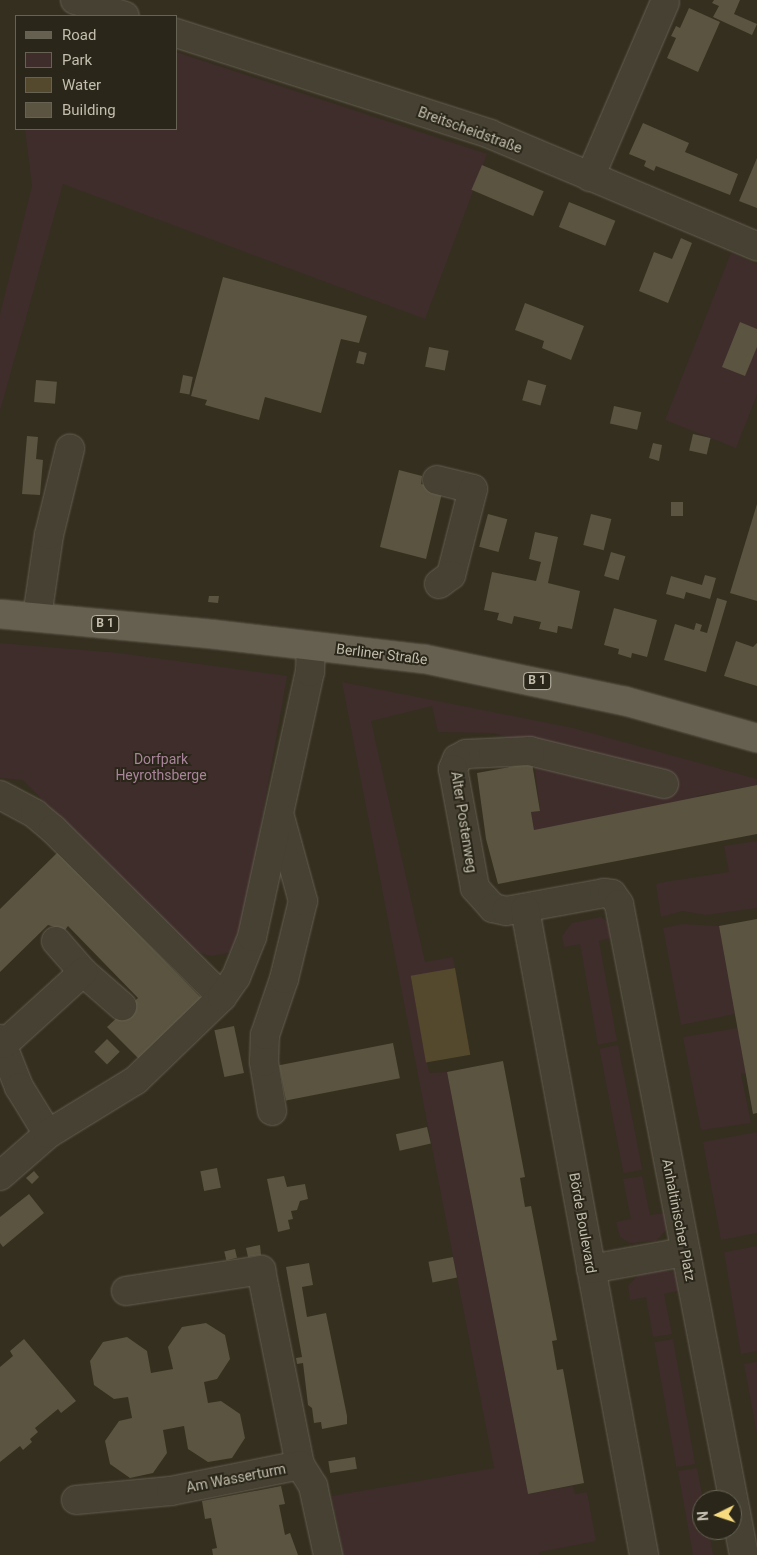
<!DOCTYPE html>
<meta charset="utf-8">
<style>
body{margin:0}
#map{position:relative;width:757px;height:1555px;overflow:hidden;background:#352f20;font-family:Roboto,sans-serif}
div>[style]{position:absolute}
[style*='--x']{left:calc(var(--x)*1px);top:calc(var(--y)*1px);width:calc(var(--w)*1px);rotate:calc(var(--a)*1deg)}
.green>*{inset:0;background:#3f2d2b;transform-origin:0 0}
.water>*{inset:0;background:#54492d;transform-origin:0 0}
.building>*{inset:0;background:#5a5440;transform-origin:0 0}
.roads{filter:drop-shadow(0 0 1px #645f50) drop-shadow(0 0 1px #645f50)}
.minor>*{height:28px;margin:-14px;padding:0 14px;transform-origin:14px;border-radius:14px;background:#464133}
.major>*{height:28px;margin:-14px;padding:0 14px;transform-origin:14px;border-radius:14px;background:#666051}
span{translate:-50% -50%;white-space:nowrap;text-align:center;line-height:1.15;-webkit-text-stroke:4px #2a2619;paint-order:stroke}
.shield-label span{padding:1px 4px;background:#2a2619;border:1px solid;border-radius:4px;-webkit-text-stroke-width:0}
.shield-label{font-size:12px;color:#c3bead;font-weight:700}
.street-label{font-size:14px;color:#c3bead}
.park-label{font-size:14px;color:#a9849a}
.legend{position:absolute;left:15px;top:15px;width:162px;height:115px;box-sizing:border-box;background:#2a2619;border:1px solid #676354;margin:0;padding:6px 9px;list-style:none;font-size:15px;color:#c3bead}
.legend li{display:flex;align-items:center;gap:10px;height:25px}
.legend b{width:25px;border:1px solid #676354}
.north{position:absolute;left:692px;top:1490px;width:50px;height:50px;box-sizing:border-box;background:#2a2619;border:1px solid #676354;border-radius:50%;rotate:266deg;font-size:14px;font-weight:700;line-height:20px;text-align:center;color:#c3bead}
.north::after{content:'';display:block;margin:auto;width:18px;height:22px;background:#f5da7f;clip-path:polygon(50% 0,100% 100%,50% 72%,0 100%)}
</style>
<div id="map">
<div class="green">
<div style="clip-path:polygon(176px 52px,487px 154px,425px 319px,63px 184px,0 411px,0 314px,32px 186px,25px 129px,176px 129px)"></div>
<div style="clip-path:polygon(731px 253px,757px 264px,757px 395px,736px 448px,665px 420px)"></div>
<div style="clip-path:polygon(0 643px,119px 653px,287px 676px,241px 939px,228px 953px,211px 956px,191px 950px,23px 780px,0 778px)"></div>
<div style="clip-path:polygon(342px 682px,573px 728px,757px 779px,757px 785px,697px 796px,697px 799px,534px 830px,531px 812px,540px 810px,532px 745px,493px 733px,438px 732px,432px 706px,371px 721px,425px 962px,453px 957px,455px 968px,411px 977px,429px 1073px,447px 1072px,528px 1494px,573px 1486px,575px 1494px,587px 1492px,596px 1541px,539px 1552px,539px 1555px,343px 1555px,332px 1496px,494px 1468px)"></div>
<div style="clip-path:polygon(757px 841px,757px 908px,706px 915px,682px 911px,661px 917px,656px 885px,658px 883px,729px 872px,724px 846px)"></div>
<div style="clip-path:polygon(601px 917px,611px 924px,615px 937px,599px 941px,617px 1041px,598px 1045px,580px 944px,564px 947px,562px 936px,572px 923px)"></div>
<div style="clip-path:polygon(683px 924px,719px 926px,735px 1014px,681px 1025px,663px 928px)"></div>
<div style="clip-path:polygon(738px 1028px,746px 1073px,741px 1074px,751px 1123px,701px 1130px,683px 1037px)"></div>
<div style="left:618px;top:1045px;width:127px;height:19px;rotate:79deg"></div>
<div style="clip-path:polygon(757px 1132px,757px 1233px,721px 1240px,703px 1142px)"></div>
<div style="clip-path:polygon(642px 1176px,650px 1215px,666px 1213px,668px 1228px,656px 1241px,630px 1243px,620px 1237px,616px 1222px,631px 1219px,623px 1179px)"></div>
<div style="clip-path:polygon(757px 1246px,757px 1351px,741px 1354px,724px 1252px)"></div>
<div style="clip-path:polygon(661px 1269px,674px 1272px,681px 1290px,664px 1294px,672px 1334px,653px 1337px,646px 1297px,630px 1300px,628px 1286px,639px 1274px)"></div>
<div style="left:673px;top:1339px;width:127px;height:19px;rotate:80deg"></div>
<div style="clip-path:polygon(757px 1362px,757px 1434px,744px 1364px)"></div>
<div style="clip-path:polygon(697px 1468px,703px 1500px,702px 1530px,709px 1530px,713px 1555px,693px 1555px,678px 1471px)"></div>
</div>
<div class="water">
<div style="left:455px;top:968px;width:88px;height:45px;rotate:80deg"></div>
</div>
<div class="building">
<div style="clip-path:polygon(714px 0,740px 0,734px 14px,757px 24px,752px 35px,713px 17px,719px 6px,712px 3px)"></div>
<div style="clip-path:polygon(689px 8px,720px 22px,698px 72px,667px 58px,676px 38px,671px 36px,676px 26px,680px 28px)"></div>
<div style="clip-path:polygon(643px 123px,689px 143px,685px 152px,738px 174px,730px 195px,656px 166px,654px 171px,644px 166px,646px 161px,629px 154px)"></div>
<div style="clip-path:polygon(757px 158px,757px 208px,739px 201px)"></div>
<div style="left:482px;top:165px;width:67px;height:27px;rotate:23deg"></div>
<div style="left:569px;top:202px;width:50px;height:27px;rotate:22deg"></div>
<div style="clip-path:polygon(681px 238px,692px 243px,668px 303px,639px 291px,654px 252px,672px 259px)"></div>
<div style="clip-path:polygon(223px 277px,367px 316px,359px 343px,341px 339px,321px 413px,265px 397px,259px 420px,205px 405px,207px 400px,191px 396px)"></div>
<div style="clip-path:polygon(525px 303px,584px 326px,571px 360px,542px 348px,544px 341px,515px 330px)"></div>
<div style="clip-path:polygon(740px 322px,757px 329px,757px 347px,745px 376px,722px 367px)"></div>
<div style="left:429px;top:347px;width:20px;height:20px;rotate:11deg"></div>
<div style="left:359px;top:351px;width:8px;height:12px;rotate:14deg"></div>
<div style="left:183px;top:375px;width:10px;height:18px;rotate:11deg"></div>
<div style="left:36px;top:380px;width:21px;height:22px;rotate:5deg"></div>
<div style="left:528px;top:380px;width:19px;height:21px;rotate:16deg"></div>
<div style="left:614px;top:406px;width:28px;height:18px;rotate:13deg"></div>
<div style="left:693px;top:434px;width:18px;height:17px;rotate:13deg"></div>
<div style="clip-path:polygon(27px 436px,38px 437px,36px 459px,43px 460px,40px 495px,22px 494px)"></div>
<div style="clip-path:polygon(653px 443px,662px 445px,659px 461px,649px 458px)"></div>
<div style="clip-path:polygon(399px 470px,422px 476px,421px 484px,443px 489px,426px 559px,380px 547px)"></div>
<div style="left:671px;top:502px;width:12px;height:14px"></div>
<div style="clip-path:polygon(757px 504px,757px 601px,730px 593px)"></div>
<div style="left:488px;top:514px;width:20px;height:34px;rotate:15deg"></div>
<div style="left:591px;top:514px;width:21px;height:32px;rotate:14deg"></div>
<div style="clip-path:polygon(535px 532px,558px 537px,548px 583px,580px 591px,572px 629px,558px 626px,557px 633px,539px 629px,541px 622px,514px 616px,512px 624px,497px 620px,499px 613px,484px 610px,492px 572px,536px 581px,541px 562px,529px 559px)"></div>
<div style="left:611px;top:552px;width:15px;height:25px;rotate:16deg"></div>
<div style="clip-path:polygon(705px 575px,716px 578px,710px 599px,686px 592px,684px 599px,666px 594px,671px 576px,702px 585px)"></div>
<div style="clip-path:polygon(209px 596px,219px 596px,218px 603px,208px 602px)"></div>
<div style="clip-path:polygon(717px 598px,727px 601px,706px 672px,664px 660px,675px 624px,694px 630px,696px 623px,702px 625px,700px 631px,707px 633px)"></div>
<div style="clip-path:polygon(614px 608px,657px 620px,647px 657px,632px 653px,631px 658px,618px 654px,619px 649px,604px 645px)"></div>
<div style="clip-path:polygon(736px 641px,753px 647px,757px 643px,757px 686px,724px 676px)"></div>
<div style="clip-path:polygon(532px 763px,540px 811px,531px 812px,534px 830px,757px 785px,757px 834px,498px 884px,486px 839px,477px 773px)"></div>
<div style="clip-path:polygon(58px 852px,202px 999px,139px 1059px,107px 1027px,138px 998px,68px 926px,65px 930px,48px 925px,0 972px,0 909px)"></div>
<div style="clip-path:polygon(757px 919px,757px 1113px,753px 1114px,719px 926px)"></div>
<div style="left:234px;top:1026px;width:48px;height:20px;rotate:78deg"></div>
<div style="left:107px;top:1039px;width:18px;height:18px;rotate:45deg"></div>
<div style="left:393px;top:1043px;width:36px;height:116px;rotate:79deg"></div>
<div style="clip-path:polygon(503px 1061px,525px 1177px,520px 1178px,525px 1207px,531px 1206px,557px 1340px,552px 1341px,557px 1370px,563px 1369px,584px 1483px,528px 1494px,447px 1072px)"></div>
<div style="left:427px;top:1127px;width:17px;height:32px;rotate:77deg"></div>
<div style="left:217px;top:1168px;width:20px;height:17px;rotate:79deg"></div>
<div style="clip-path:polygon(34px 1171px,39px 1177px,32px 1184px,26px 1178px)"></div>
<div style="clip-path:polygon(284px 1176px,287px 1187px,305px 1184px,308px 1199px,300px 1201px,297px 1210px,291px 1211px,293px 1219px,288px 1220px,290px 1229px,278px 1232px,267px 1179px)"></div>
<div style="clip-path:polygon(29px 1194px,44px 1213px,3px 1247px,0 1243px,0 1217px)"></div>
<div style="clip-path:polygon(260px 1245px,261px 1255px,248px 1257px,246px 1248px)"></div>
<div style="left:235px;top:1249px;width:9px;height:11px;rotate:77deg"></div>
<div style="left:453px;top:1257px;width:21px;height:25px;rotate:79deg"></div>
<div style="clip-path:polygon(309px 1263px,313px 1285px,302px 1287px,307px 1317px,326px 1313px,347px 1416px,347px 1424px,322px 1429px,321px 1422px,314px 1423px,312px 1408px,308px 1405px,303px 1363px,297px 1364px,296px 1358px,302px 1357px,286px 1267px)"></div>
<div style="clip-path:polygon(206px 1323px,225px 1335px,230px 1359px,217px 1379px,204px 1382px,208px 1403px,221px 1401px,240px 1414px,245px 1438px,232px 1458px,208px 1462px,188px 1449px,184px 1426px,163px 1430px,167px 1453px,153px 1473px,130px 1478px,110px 1464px,105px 1441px,119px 1421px,132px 1418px,128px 1397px,114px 1399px,94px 1385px,90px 1361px,103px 1342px,127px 1337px,147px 1351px,151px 1373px,173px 1369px,168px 1347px,182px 1327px)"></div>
<div style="clip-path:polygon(24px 1339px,76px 1401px,61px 1413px,58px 1409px,35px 1428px,38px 1432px,30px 1439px,32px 1442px,23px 1450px,20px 1446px,0 1462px,0 1367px,13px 1356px,10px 1351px)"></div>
<div style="left:355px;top:1457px;width:12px;height:27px;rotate:81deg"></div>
<div style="clip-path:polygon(281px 1486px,285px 1504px,279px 1505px,285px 1535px,290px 1533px,298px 1555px,213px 1555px,212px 1549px,217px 1548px,211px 1518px,205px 1519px,202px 1501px)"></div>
</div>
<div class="roads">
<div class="minor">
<div style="--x:75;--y:0;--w:52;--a:17.7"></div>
<div style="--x:176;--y:33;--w:330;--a:17.8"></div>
<div style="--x:490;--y:134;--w:290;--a:22.8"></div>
<div style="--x:590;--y:177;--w:190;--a:-66.8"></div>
<div style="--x:437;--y:480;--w:37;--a:14"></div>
<div style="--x:473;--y:489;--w:89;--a:104.3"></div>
<div style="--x:451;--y:575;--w:15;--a:143"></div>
<div style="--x:37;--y:617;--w:83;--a:-81.7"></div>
<div style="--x:49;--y:535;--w:89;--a:-76.3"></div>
<div style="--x:664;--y:784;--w:138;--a:-166.2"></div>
<div style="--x:530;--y:751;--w:64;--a:177.3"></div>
<div style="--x:466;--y:754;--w:10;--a:151"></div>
<div style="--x:457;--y:759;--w:11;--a:112"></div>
<div style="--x:453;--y:769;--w:121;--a:79.5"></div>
<div style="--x:475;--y:888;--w:27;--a:48"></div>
<div style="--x:493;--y:908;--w:13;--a:13"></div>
<div style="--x:506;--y:911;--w:100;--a:-10.4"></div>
<div style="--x:604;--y:893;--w:8;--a:7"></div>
<div style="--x:612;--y:894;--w:12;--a:55"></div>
<div style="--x:619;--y:904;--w:663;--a:79.13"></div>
<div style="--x:0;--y:795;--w:40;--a:28"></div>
<div style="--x:35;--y:814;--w:23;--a:40"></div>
<div style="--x:53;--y:829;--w:238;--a:44.8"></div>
<div style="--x:525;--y:909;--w:657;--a:79.56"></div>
<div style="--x:56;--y:941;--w:41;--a:48.9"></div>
<div style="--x:83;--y:972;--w:52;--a:41.1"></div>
<div style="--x:0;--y:1039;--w:52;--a:68.4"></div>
<div style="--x:19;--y:1087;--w:55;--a:58.3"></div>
<div style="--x:4;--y:1044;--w:107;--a:-42.3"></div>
<div style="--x:272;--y:1111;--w:50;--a:-99.3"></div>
<div style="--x:264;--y:1062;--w:27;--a:-88"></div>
<div style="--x:265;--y:1035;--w:59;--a:-71.3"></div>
<div style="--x:284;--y:979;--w:80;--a:-76.3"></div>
<div style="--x:303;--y:901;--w:87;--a:-105.3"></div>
<div style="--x:0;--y:1176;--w:64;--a:-41.2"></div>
<div style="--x:48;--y:1134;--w:103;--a:-31.5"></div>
<div style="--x:136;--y:1080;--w:120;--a:-44"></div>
<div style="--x:222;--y:997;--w:24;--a:-55"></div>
<div style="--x:236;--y:977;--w:43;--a:-68.2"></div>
<div style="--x:252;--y:937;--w:271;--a:-77.7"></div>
<div style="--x:310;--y:672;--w:26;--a:-88"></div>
<div style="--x:591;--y:1269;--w:96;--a:-10.3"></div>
<div style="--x:126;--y:1291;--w:137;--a:-8.8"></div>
<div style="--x:261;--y:1270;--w:199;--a:78.7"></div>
<div style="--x:76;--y:1500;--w:95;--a:-5.4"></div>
<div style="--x:171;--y:1491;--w:132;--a:-11.4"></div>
<div style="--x:300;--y:1465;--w:25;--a:58"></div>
<div style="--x:313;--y:1486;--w:71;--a:77.7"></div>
</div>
<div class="major">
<div style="--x:0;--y:614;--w:212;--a:5.4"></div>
<div style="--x:211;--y:634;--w:215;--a:6.7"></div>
<div style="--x:425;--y:659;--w:204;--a:11.9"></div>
<div style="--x:625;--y:701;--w:137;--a:15.7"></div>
</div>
</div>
<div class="shield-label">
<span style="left:105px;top:624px">B 1</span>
<span style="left:537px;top:681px">B 1</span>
</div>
<div class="street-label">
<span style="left:470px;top:130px;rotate:20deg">Breitscheidstraße</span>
<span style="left:382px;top:654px;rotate:7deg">Berliner Straße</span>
<span style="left:464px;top:822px;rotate:81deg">Alter Postenweg</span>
<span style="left:679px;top:1220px;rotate:79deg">Anhaltinischer Platz</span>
<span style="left:583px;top:1223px;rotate:80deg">Börde Boulevard</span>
<span style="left:236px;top:1478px;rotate:-11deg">Am Wasserturm</span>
</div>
<div class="park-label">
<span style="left:161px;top:767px">Dorfpark<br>Heyrothsberge</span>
</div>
<ul class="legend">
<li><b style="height:6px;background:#666051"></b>Road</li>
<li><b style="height:14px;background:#3f2d2b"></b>Park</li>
<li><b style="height:14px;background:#54492d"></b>Water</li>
<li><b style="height:14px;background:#5a5440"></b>Building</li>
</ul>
<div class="north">N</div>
</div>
